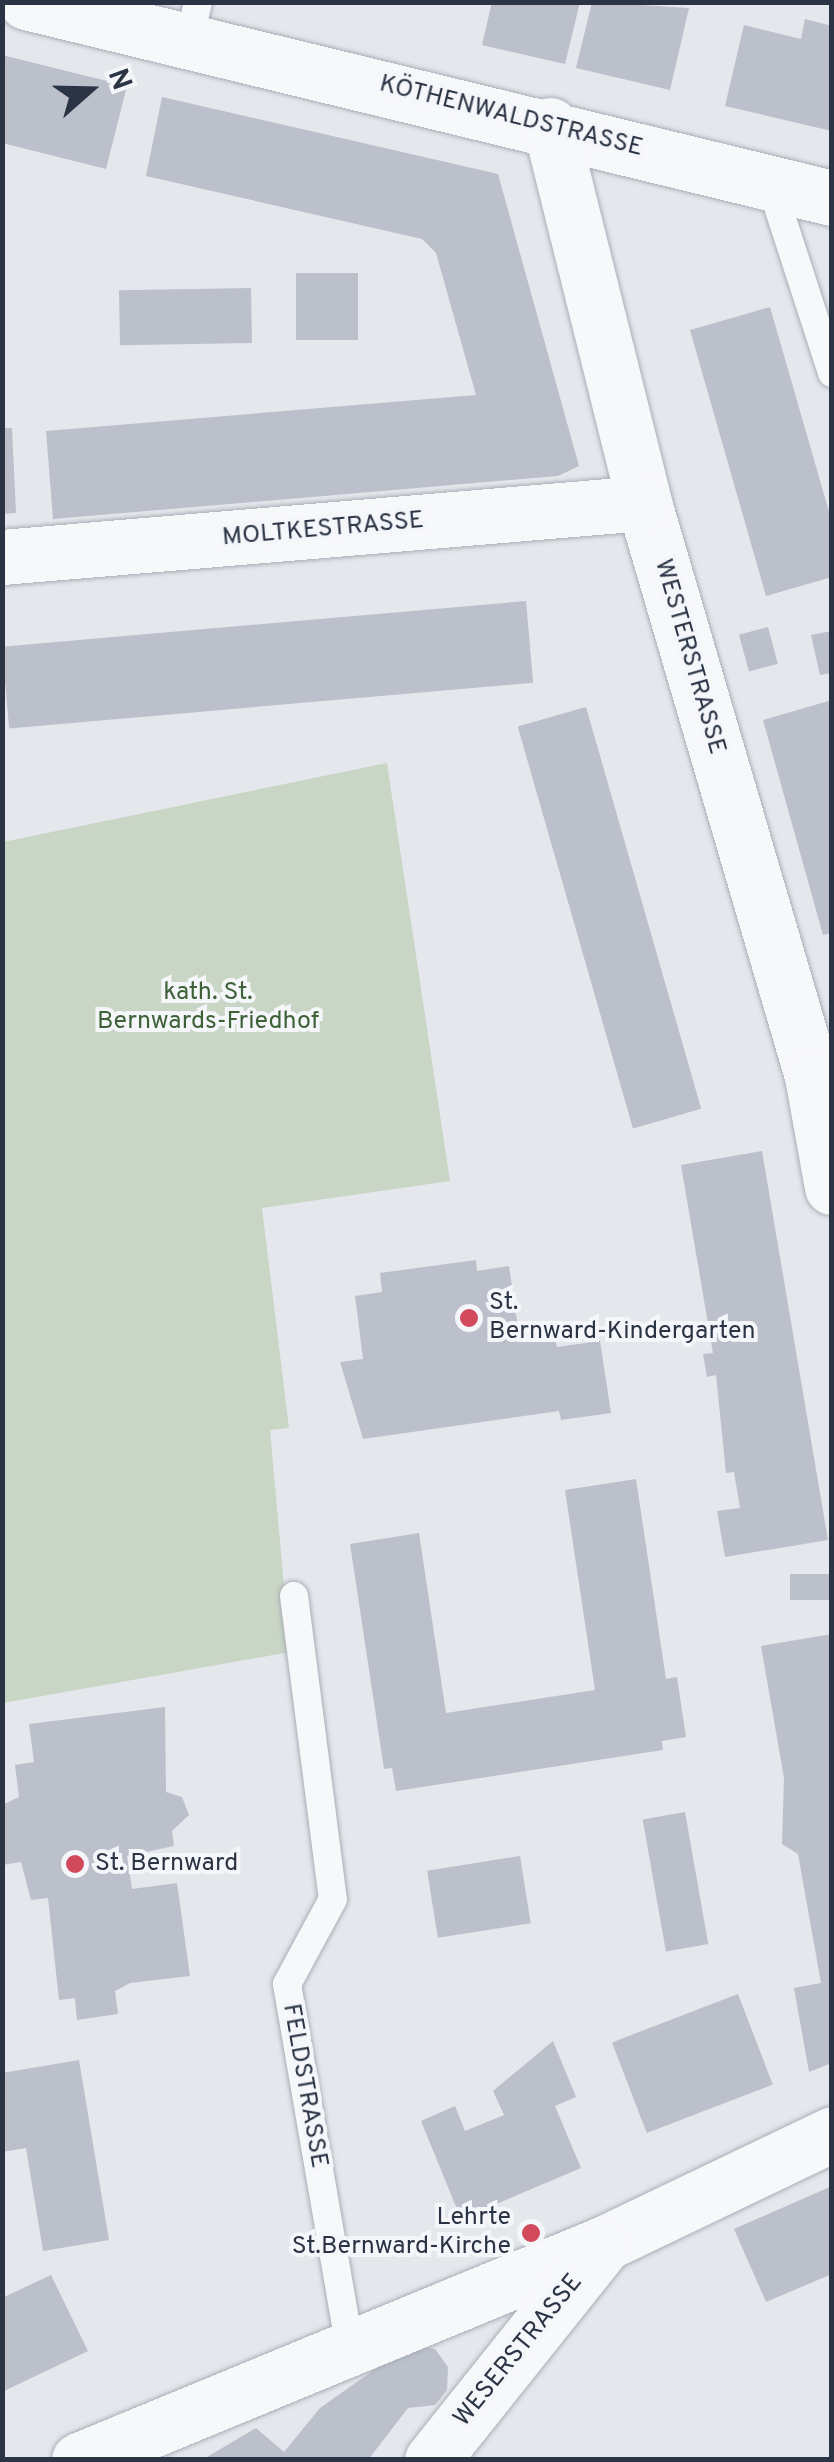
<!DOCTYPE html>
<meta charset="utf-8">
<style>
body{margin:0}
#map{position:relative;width:834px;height:2462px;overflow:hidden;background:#e4e7ec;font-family:Overpass,sans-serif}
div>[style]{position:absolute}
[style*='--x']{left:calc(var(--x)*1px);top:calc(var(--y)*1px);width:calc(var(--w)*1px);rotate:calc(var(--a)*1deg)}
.green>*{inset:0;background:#c9d6c5}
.building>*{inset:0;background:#bbc0ca;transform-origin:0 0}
.roads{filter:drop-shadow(0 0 2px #a9aeb7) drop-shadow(0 0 2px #a9aeb7)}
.service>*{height:28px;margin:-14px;padding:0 14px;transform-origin:14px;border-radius:14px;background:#f7f8fa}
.minor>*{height:55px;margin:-27.5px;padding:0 27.5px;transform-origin:27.5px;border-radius:27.5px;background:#f7f8fa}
.dots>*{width:28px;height:28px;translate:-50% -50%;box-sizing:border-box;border:5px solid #f4f6f9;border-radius:50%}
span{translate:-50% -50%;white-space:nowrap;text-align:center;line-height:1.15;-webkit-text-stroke:8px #f4f6f9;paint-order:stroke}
.street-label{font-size:25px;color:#2b3445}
.park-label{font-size:25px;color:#3f6138}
.poi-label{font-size:25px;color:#2b3445}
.left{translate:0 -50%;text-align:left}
.right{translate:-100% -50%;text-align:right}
.frame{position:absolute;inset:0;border:5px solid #2b3445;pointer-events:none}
.north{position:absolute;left:40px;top:40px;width:100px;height:100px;-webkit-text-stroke:8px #f4f6f9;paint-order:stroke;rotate:70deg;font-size:28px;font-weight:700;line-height:40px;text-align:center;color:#2b3445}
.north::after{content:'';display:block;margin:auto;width:35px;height:45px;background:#2b3445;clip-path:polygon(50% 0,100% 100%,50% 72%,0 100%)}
</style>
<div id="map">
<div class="green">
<div style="clip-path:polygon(387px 763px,450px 1181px,262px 1208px,289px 1428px,270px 1430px,290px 1652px,3px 1703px,3px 842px)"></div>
</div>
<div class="building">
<div style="clip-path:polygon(492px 2px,580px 2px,565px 64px,482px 45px)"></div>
<div style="clip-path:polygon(592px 2px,689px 8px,670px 90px,576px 68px)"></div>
<div style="clip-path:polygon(805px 19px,832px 26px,832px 131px,725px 106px,744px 25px,801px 39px)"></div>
<div style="clip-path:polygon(2px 55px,127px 86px,106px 169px,2px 143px)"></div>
<div style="clip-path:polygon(162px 97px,498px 174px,579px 466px,558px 476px,53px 519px,46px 431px,476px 395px,436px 253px,422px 239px,146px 176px)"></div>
<div style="left:296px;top:273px;width:62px;height:67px"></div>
<div style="left:251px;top:288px;width:55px;height:132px;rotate:89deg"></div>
<div style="clip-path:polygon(770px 307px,832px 522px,832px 577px,766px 596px,690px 330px)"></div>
<div style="clip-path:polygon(2px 428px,12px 428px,16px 513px,2px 514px)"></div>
<div style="left:526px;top:601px;width:82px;height:526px;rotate:85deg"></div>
<div style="left:768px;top:627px;width:38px;height:30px;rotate:75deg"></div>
<div style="clip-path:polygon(832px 631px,832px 673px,820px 675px,811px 635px)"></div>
<div style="clip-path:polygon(832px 700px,832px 933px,823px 935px,763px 720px)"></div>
<div style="left:586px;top:707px;width:418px;height:71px;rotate:74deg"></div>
<div style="clip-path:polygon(762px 1151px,828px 1540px,725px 1557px,717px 1511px,740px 1508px,734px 1472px,726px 1473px,716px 1375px,707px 1377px,703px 1354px,713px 1353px,681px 1165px)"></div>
<div style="clip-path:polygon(476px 1260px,477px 1271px,509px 1266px,519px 1334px,553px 1329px,557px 1347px,600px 1341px,611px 1413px,561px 1420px,559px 1411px,363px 1439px,340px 1362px,363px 1359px,355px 1296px,382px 1292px,380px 1273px)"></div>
<div style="clip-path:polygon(636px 1479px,666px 1679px,677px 1677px,686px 1737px,662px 1741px,663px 1750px,396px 1791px,392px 1768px,384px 1769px,350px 1544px,419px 1533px,446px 1713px,595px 1690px,565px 1490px)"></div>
<div style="left:832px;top:1574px;width:26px;height:42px;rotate:90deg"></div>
<div style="clip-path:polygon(832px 1634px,832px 2063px,809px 2072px,794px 1988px,821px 1983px,798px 1854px,782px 1844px,784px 1778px,761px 1646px)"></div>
<div style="clip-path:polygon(165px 1707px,166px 1792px,182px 1797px,189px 1815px,172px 1831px,174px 1846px,127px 1856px,132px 1889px,177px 1883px,190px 1976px,130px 1983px,115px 1991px,118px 2014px,77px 2020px,75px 1998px,59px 2000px,48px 1898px,31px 1900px,21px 1862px,2px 1865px,2px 1805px,19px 1797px,15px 1765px,34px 1762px,29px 1724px)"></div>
<div style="left:685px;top:1812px;width:134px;height:43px;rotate:80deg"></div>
<div style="left:520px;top:1856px;width:68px;height:94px;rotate:81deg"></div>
<div style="left:738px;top:1994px;width:97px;height:135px;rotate:69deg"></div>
<div style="clip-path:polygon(553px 2041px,576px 2097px,555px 2106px,581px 2168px,461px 2219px,421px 2121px,455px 2106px,465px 2131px,504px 2115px,493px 2091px)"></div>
<div style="clip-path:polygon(79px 2060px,109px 2240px,43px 2251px,26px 2148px,2px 2152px,2px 2073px)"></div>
<div style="clip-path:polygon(832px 2186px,832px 2274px,766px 2302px,734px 2229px)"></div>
<div style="clip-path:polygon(51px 2275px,88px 2351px,2px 2392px,2px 2298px)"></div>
<div style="clip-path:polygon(411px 2344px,435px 2349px,448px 2367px,447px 2390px,435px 2405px,408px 2408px,368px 2460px,202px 2460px,256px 2428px,284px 2452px,320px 2408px)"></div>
</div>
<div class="roads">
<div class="service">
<div style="--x:189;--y:41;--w:40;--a:-77"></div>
<div style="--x:770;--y:182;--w:201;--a:72"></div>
<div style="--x:294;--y:1596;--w:305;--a:82.7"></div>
<div style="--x:333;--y:1899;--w:97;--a:118.4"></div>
<div style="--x:287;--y:1984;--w:368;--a:80.2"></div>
</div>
<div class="minor">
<div style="--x:26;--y:2;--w:829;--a:13.67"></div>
<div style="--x:550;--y:125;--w:390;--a:76"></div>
<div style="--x:644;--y:503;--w:597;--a:73.66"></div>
<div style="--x:812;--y:1076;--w:113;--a:79.8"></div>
<div style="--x:2;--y:557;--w:644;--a:-4.81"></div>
<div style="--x:79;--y:2460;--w:569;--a:-22.42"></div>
<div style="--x:605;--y:2243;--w:252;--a:-25.6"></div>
<div style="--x:432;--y:2460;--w:273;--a:-51.4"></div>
</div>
</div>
<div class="dots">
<div style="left:469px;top:1318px;background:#d1495b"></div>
<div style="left:75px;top:1864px;background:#d1495b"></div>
<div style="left:531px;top:2233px;background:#d1495b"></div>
</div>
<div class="street-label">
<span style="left:511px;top:117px;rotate:14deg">KÖTHENWALDSTRASSE</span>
<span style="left:323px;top:530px;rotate:-5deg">MOLTKESTRASSE</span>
<span style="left:689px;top:657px;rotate:74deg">WESTERSTRASSE</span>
<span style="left:304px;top:2086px;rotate:80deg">FELDSTRASSE</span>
<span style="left:519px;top:2351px;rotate:-51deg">WESERSTRASSE</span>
</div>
<div class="park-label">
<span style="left:208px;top:1008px">kath. St.<br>Bernwards-Friedhof</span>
</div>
<div class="poi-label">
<span class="left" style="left:489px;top:1318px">St.<br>Bernward-Kindergarten</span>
<span class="left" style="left:95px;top:1864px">St. Bernward</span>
<span class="right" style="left:511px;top:2233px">Lehrte<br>St.Bernward-Kirche</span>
</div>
<div class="frame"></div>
<div class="north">N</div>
</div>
